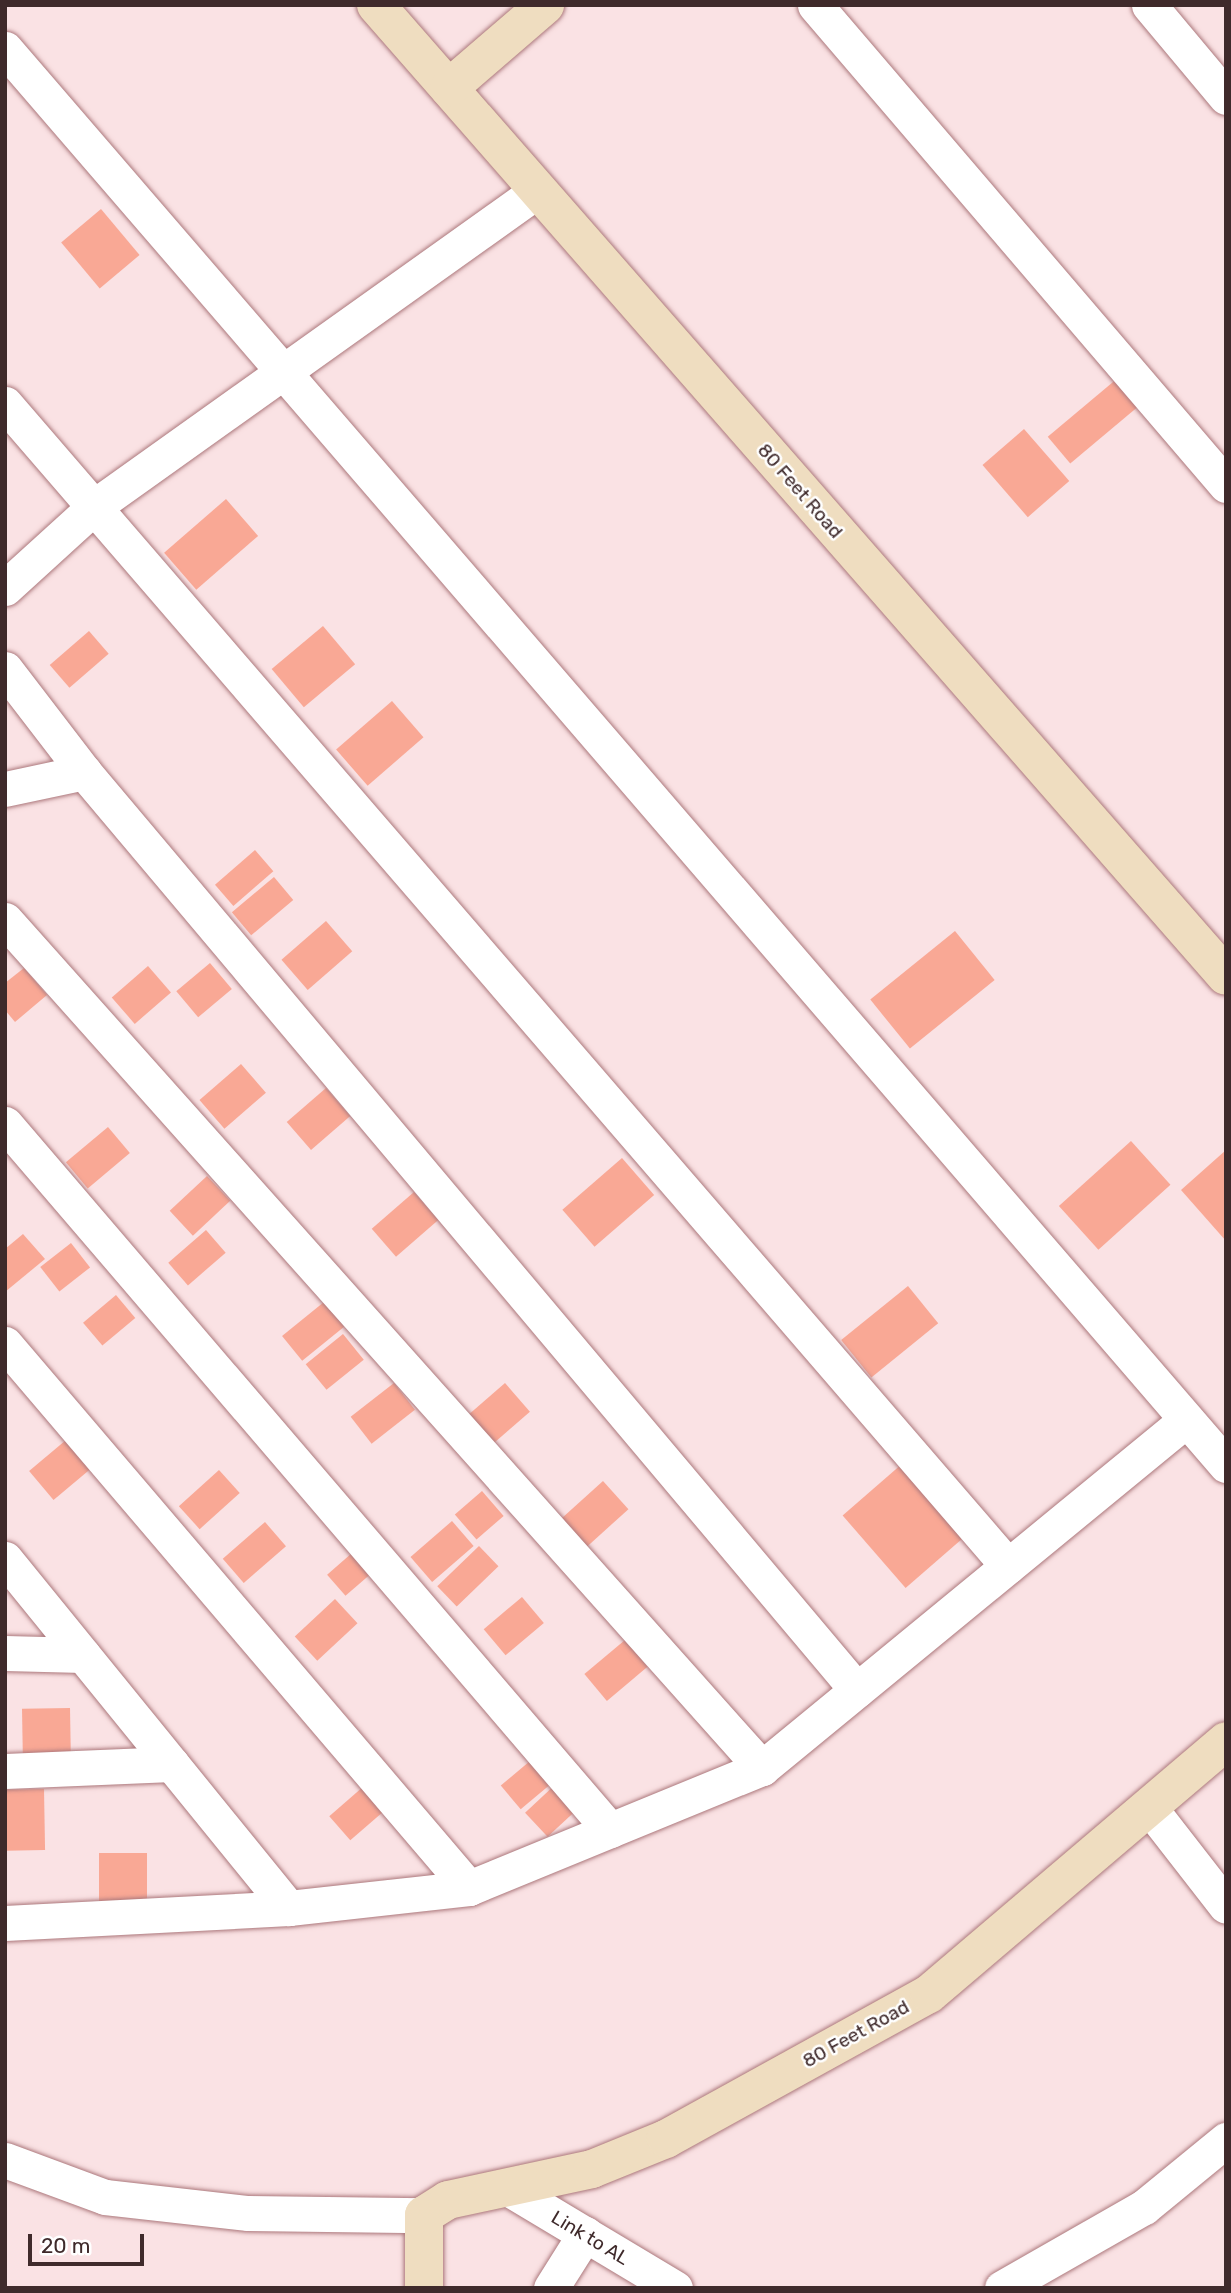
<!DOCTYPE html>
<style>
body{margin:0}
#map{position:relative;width:1231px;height:2293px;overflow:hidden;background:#fae2e4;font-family:Rubik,sans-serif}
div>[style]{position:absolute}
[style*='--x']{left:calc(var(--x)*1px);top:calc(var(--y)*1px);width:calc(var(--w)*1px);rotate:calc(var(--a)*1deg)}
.building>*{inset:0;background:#f9a895;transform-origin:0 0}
.roads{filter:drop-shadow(0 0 2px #ac787c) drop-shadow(0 0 2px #ac787c)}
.street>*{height:35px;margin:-17.5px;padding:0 17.5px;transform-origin:17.5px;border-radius:17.5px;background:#fff}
.secondary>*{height:38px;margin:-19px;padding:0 19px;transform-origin:19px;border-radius:19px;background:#efddc0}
span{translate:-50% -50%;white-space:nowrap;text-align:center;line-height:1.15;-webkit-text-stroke:5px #fff;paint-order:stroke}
.street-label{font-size:19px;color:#3f2a2b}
.frame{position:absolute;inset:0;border:7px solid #3f2a2b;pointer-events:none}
.scale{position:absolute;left:28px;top:2234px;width:116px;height:32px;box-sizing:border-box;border:4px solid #3f2a2b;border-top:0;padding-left:9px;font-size:21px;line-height:24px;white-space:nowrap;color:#3f2a2b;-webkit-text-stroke:5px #fff;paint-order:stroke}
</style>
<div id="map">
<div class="building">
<div style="left:101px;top:209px;width:60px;height:52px;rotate:50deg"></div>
<div style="left:1119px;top:377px;width:35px;height:93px;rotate:50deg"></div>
<div style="left:1024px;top:429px;width:69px;height:55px;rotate:49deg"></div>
<div style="left:226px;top:499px;width:49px;height:82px;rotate:49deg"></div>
<div style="left:323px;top:626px;width:50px;height:67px;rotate:50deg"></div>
<div style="left:89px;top:631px;width:30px;height:52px;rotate:49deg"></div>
<div style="left:392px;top:701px;width:48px;height:74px;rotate:49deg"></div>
<div style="left:255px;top:850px;width:28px;height:53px;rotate:49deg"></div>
<div style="left:274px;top:877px;width:30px;height:55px;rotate:50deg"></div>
<div style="left:326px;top:921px;width:40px;height:59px;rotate:49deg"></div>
<div style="left:955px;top:931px;width:63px;height:109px;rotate:51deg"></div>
<div style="left:210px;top:963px;width:34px;height:44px;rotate:50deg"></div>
<div style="left:148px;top:966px;width:35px;height:48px;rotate:49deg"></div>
<div style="clip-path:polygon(24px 968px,47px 995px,15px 1022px,5px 1010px,5px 983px)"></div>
<div style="left:241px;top:1064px;width:38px;height:55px;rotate:49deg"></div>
<div style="left:326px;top:1088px;width:37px;height:52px;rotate:49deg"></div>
<div style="left:108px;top:1127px;width:34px;height:55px;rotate:50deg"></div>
<div style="left:1131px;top:1141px;width:59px;height:97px;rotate:48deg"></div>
<div style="clip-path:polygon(1226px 1150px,1226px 1241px,1181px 1190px)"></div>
<div style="left:622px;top:1158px;width:49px;height:79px;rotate:49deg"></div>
<div style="left:207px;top:1176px;width:34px;height:51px;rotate:47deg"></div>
<div style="left:414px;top:1192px;width:37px;height:56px;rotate:49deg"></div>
<div style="left:206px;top:1230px;width:30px;height:50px;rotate:49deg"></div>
<div style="clip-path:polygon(23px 1234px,45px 1259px,5px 1292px,5px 1249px)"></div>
<div style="left:71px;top:1243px;width:31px;height:39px;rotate:52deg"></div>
<div style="left:908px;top:1286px;width:48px;height:86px;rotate:51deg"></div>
<div style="left:116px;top:1295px;width:30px;height:43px;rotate:50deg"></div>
<div style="left:324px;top:1302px;width:32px;height:54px;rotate:51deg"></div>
<div style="left:343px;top:1334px;width:33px;height:48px;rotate:51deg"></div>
<div style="left:394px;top:1383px;width:34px;height:55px;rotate:52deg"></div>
<div style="left:505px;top:1383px;width:38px;height:53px;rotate:49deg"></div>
<div style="left:72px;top:1435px;width:38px;height:56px;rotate:50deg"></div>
<div style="left:903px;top:1463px;width:96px;height:80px;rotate:49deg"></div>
<div style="left:219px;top:1470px;width:31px;height:54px;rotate:48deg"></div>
<div style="left:603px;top:1481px;width:38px;height:57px;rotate:48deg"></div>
<div style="left:482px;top:1491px;width:33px;height:36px;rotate:49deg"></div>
<div style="left:452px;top:1521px;width:33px;height:55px;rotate:49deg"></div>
<div style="left:265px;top:1522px;width:32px;height:56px;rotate:49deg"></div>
<div style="left:479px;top:1546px;width:28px;height:58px;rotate:46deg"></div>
<div style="left:352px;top:1553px;width:28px;height:33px;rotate:49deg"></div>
<div style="left:522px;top:1597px;width:34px;height:50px;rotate:50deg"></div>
<div style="left:335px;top:1599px;width:33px;height:55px;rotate:47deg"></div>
<div style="left:625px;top:1640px;width:35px;height:53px;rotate:50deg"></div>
<div style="left:70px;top:1708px;width:47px;height:48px;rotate:89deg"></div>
<div style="left:536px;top:1756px;width:31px;height:46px;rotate:50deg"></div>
<div style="left:558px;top:1782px;width:33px;height:45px;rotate:47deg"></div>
<div style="left:364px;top:1786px;width:32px;height:46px;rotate:49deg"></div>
<div style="left:44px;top:1789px;width:61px;height:39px;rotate:89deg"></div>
<div style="left:99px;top:1853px;width:48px;height:52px"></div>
</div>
<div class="roads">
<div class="street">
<div style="--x:815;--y:5;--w:632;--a:49.43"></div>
<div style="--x:1149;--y:5;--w:120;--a:50.1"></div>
<div style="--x:5;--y:49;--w:1870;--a:49.23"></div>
<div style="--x:5;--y:404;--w:1535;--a:49.2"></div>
<div style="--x:5;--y:588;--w:122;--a:-42.3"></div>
<div style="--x:95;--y:506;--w:543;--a:-35.48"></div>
<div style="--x:5;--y:669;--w:130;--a:52.5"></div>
<div style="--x:84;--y:772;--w:1200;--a:49.9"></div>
<div style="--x:5;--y:789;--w:81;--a:-12.1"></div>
<div style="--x:5;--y:920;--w:1137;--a:48.25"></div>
<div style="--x:5;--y:1124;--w:930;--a:49.41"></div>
<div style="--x:5;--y:1344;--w:715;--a:49.54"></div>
<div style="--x:5;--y:1559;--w:450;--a:50.9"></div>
<div style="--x:289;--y:1908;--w:181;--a:-6.3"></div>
<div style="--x:469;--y:1888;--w:317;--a:-22.3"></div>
<div style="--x:762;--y:1768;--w:549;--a:-39.38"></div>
<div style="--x:5;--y:1653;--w:78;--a:1.5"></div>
<div style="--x:5;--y:1771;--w:167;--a:-2.4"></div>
<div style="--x:1149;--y:1807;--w:125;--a:52.1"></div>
<div style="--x:5;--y:1923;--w:284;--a:-3"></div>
<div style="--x:5;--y:2160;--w:107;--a:20.3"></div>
<div style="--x:105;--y:2197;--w:144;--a:6.4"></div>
<div style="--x:248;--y:2213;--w:176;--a:0.7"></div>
<div style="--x:506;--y:2187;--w:197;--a:30.9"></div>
<div style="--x:551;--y:2288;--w:64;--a:-57.8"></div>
<div style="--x:1002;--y:2288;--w:163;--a:-29.7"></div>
<div style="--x:1144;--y:2207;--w:106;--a:-39.3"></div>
</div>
<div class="secondary">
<div style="--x:376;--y:5;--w:1290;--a:48.8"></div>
<div style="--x:449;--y:88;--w:127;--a:-40.8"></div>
<div style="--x:424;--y:2288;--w:73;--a:-90"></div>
<div style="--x:424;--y:2215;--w:28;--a:-32"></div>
<div style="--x:448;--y:2200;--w:147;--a:-12.1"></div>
<div style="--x:592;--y:2169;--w:80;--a:-22.1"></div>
<div style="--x:666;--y:2139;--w:300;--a:-28.9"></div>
<div style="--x:929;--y:1994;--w:390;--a:-40.4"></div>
</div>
</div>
<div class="street-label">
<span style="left:800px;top:491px;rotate:49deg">80 Feet Road</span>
<span style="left:856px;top:2034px;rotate:-29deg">80 Feet Road</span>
<span style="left:590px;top:2238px;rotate:31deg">Link to AL</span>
</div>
<div class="frame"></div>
<div class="scale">20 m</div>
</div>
